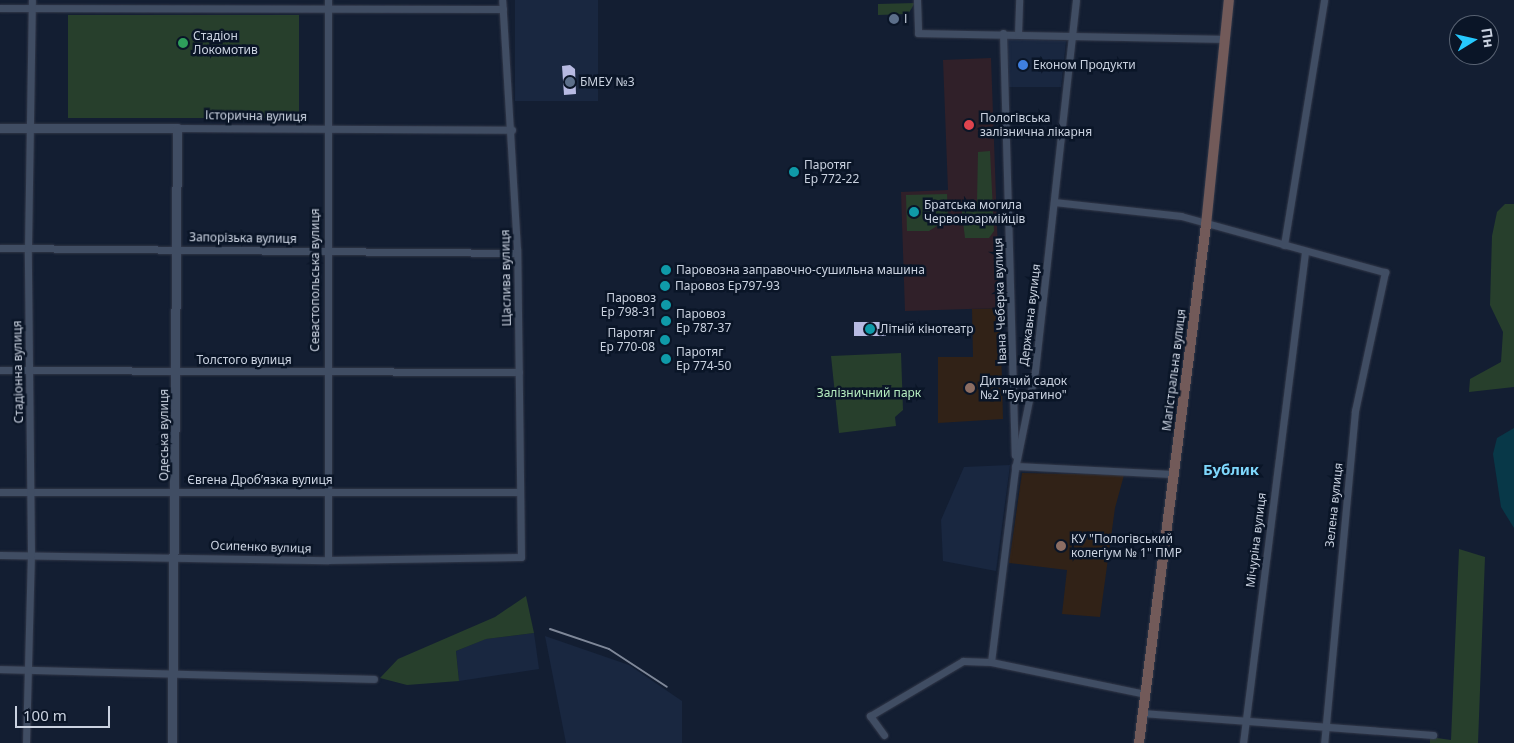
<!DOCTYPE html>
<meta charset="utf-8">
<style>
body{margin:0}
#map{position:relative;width:1514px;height:743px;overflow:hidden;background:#131e32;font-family:"Noto Sans",sans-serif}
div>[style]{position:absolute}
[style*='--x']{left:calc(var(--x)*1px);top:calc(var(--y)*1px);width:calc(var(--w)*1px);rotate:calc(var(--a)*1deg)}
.built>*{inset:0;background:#192740;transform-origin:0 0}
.education>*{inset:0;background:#312217}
.medical>*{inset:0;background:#302029}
.green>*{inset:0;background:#273f2c;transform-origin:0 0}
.water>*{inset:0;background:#083848}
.building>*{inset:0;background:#b7bae2;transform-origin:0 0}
.roads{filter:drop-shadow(0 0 1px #323849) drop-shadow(0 0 1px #323849)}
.minor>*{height:7px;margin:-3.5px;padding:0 3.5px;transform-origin:3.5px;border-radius:3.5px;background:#404d63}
.tertiary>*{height:9px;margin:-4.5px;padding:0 4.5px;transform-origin:4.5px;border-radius:4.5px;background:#404d63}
.secondary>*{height:10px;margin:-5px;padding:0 5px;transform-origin:5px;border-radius:5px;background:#725a59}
.rail>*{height:2px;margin:-1px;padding:0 1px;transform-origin:1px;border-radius:1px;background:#7f8899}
.dots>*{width:14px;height:14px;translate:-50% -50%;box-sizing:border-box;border:2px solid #0a1527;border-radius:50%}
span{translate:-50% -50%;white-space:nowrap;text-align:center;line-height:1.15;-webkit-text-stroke:5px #0a1527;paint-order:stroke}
.poi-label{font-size:12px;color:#cad2e0}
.left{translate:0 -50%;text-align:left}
.right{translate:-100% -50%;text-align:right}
.street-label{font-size:12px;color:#cad2e0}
.park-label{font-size:12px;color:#b6eec0}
.quarter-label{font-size:15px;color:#7ed7fc;font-weight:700}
.north{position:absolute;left:1449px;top:15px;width:50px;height:50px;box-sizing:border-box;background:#0a1527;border:1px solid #576171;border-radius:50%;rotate:81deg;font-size:14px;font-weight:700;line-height:20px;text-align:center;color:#cad2e0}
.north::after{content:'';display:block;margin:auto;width:18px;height:22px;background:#26c9fe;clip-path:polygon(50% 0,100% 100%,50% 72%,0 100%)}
.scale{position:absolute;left:15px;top:706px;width:95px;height:22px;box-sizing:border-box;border:2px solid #cad2e0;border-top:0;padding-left:6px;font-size:15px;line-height:18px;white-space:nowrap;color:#cad2e0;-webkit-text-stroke:4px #0a1527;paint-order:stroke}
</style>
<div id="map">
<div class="built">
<div style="left:515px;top:0;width:83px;height:101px"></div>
<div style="clip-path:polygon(1007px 39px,1066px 41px,1061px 87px,1009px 87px)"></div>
<div style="clip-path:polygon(1010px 465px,996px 571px,943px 561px,941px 520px,964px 467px)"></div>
<div style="clip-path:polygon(534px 633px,539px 669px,459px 681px,456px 651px,485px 639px)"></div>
<div style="clip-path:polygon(545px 636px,629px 665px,682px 701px,682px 743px,566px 743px)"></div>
</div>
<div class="education">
<div style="clip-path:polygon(1000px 308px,1003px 419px,938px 423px,938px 357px,973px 357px,972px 309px)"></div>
<div style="clip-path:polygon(1022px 473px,1124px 475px,1115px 508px,1100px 617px,1062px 614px,1067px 570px,1009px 563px)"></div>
</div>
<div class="medical">
<div style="clip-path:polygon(991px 58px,1000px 308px,905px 311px,901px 192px,948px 190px,943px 60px)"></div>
</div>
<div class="green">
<div style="clip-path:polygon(915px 3px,908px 14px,878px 15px,878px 4px)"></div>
<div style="left:68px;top:15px;width:231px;height:103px"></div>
<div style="clip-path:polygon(990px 151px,994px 231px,989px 238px,965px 238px,961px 205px,977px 202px,978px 152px)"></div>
<div style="clip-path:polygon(947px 194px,948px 219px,929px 231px,907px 231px,906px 195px)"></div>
<div style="clip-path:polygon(1505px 204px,1514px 204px,1514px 387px,1469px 392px,1470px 379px,1501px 362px,1503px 332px,1490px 305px,1492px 236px,1497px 212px)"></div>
<div style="clip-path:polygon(901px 353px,903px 410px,895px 417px,896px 426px,839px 433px,831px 356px)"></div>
<div style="clip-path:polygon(1459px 549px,1485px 557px,1478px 743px,1430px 743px,1430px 737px,1451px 740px)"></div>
<div style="clip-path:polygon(526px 596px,534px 633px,486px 639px,456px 651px,459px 681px,407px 685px,380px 678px,398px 659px,495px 617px)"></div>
</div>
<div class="water">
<div style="clip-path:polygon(1514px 428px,1514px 528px,1501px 507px,1493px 454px,1497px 438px)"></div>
</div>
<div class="building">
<div style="clip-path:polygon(570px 65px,575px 69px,576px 94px,564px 95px,562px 66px)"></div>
<div style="left:886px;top:322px;width:14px;height:32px;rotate:90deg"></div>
</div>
<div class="roads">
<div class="minor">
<div style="--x:917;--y:0;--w:33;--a:88"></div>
<div style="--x:918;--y:33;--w:307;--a:1.1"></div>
<div style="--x:0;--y:8;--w:503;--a:0.11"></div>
<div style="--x:1003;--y:33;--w:422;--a:88.4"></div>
<div style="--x:1018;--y:34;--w:34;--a:-88"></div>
<div style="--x:177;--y:128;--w:335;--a:0.3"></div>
<div style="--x:1054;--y:202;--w:128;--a:6.3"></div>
<div style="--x:1181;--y:216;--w:212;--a:15.4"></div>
<div style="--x:1385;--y:272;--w:142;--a:102.2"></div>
<div style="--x:1355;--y:411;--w:333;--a:95.3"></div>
<div style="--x:1284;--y:245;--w:248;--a:-80.7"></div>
<div style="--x:0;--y:248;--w:517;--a:0.55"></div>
<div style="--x:0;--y:370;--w:519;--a:0.22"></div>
<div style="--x:1015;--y:466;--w:158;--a:2.9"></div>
<div style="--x:0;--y:492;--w:520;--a:0"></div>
<div style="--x:0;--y:555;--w:328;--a:0.9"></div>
<div style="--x:328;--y:560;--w:193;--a:-0.9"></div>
<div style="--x:521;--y:557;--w:308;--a:-90.7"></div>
<div style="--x:517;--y:249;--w:249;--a:-93.4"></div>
<div style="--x:328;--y:560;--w:560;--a:-90"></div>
<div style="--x:991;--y:662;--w:194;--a:-82.9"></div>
<div style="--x:1015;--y:469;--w:100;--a:-78.5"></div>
<div style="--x:1035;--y:371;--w:373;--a:-83.7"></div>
<div style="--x:0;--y:669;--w:374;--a:1.5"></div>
<div style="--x:1142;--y:713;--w:292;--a:4.3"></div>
<div style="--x:884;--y:735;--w:24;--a:-126"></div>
<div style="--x:870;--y:716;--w:108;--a:-30.6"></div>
<div style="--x:963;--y:661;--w:28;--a:2"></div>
<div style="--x:991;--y:662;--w:157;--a:11.7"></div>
<div style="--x:26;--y:743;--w:188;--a:-88.5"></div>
<div style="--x:31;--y:555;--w:306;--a:-90.6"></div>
<div style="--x:28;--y:249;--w:249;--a:-89.1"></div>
<div style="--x:1243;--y:743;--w:496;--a:-82.8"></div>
</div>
<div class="tertiary">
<div style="--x:0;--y:128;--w:177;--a:0"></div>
<div style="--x:177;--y:128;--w:615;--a:90.47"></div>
</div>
<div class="secondary">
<div style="--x:1139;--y:743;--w:522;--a:-82.63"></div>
<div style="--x:1206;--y:225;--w:226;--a:-84.2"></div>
</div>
</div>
<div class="rail">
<div style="--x:550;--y:629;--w:62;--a:18.7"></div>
<div style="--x:609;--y:649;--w:69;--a:33.2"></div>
</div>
<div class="dots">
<div style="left:894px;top:19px;background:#5c6f8a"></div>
<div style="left:183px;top:43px;background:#2e9e5b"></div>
<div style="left:1023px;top:65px;background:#3f7fe0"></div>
<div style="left:570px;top:82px;background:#5c6f8a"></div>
<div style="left:969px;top:125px;background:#e0444e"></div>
<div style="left:794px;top:172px;background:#0f9aa8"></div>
<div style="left:914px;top:212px;background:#0f9aa8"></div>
<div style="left:666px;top:270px;background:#0f9aa8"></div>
<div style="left:665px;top:286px;background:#0f9aa8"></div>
<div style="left:666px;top:305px;background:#0f9aa8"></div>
<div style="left:666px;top:321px;background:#0f9aa8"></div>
<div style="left:870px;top:329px;background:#0f9aa8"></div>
<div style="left:665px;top:340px;background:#0f9aa8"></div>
<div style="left:666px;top:359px;background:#0f9aa8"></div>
<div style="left:970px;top:388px;background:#8d6e63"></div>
<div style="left:1061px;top:546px;background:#8d6e63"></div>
</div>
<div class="poi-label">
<span class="left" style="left:904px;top:19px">І</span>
<span class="left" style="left:193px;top:43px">Стадіон<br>Локомотив</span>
<span class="left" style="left:1033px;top:65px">Економ Продукти</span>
<span class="left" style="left:580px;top:82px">БМЕУ №3</span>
<span class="left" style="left:980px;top:125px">Пологівська<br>залізнична лікарня</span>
<span class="left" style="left:804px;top:172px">Паротяг<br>Ер 772-22</span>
<span class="left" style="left:924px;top:212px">Братська могила<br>Червоноармійців</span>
<span class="left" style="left:676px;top:270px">Паровозна заправочно-сушильна машина</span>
<span class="left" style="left:675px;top:286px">Паровоз Ер797-93</span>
<span class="right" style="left:656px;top:305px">Паровоз<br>Ер 798-31</span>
<span class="left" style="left:676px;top:321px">Паровоз<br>Ер 787-37</span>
<span class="left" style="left:880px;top:329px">Літній кінотеатр</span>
<span class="right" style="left:655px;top:340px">Паротяг<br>Ер 770-08</span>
<span class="left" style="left:676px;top:359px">Паротяг<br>Ер 774-50</span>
<span class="left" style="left:980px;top:388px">Дитячий садок<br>№2 "Буратино"</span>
<span class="left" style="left:1071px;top:546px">КУ "Пологівський<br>колегіум № 1" ПМР</span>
</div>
<div class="street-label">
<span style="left:256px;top:116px;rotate:1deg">Історична вулиця</span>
<span style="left:243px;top:238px;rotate:1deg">Запорізька вулиця</span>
<span style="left:506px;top:278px;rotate:-91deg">Щаслива вулиця</span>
<span style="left:315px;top:280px;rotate:-90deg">Севастопольська вулиця</span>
<span style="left:1000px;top:301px;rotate:-92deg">Івана Чеберка вулиця</span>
<span style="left:1030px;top:315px;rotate:-83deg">Державна вулиця</span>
<span style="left:244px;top:360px">Толстого вулиця</span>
<span style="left:1174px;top:370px;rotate:-83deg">Магістральна вулиця</span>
<span style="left:18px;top:372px;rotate:-91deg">Стадіонна вулиця</span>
<span style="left:164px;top:435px;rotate:-90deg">Одеська вулиця</span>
<span style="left:260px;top:480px">Євгена Дроб’язка вулиця</span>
<span style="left:1334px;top:505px;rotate:-84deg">Зелена вулиця</span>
<span style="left:1256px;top:540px;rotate:-83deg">Мічуріна вулиця</span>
<span style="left:261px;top:547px;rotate:2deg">Осипенко вулиця</span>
</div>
<div class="park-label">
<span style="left:869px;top:393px">Залізничний парк</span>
</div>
<div class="quarter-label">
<span style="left:1231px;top:470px">Бублик</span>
</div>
<div class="north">Пн</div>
<div class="scale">100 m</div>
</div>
